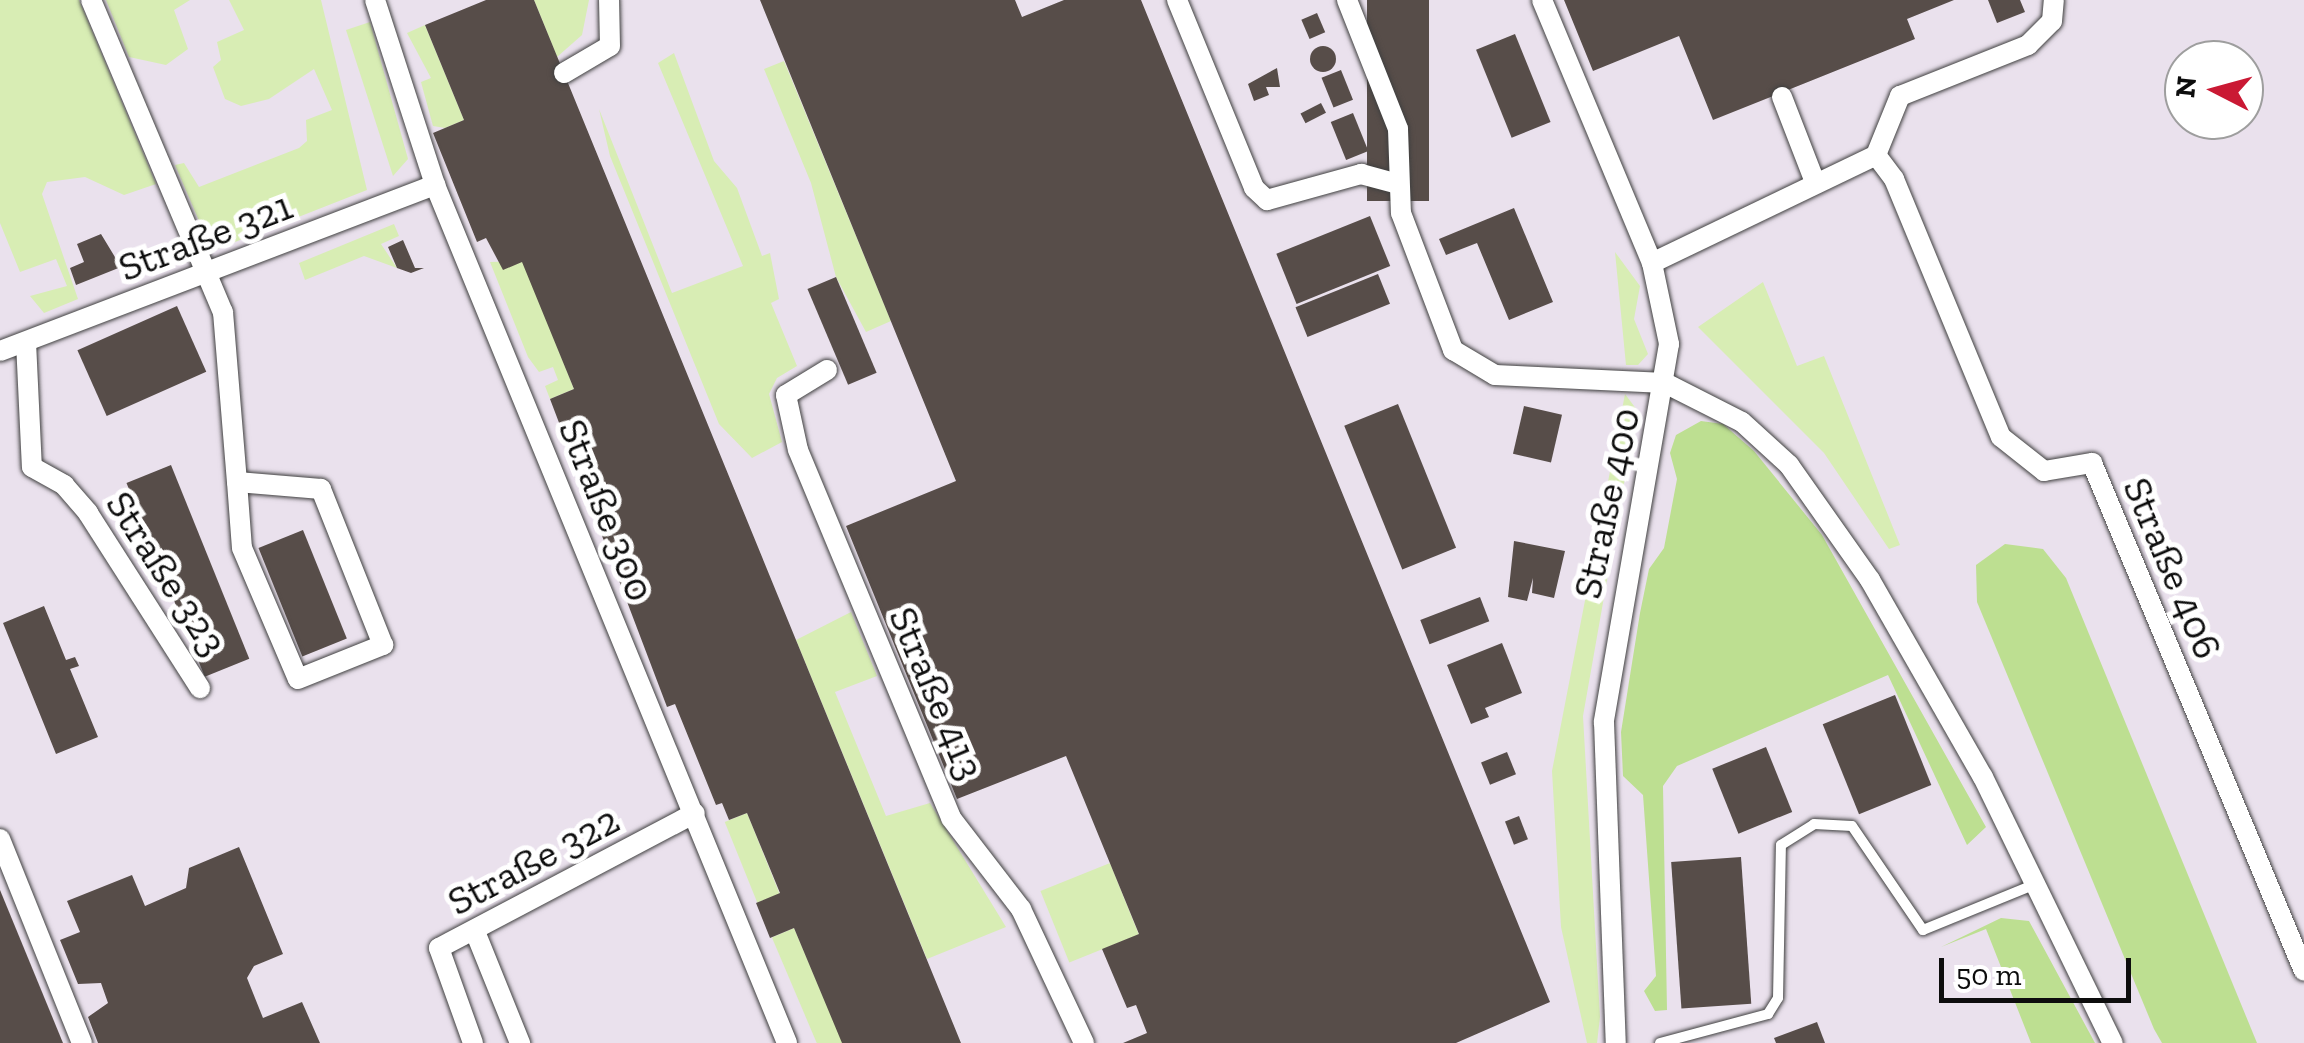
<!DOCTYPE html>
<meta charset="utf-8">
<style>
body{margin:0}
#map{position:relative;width:2304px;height:1043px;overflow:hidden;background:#fffaee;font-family:"Zilla Slab",serif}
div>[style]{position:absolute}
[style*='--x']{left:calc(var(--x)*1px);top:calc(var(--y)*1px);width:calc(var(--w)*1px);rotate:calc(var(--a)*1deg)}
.industrial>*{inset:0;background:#eae1ed}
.green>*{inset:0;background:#d8edb4;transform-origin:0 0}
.forest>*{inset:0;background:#bddf91}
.building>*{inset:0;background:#574d49;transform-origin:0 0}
.round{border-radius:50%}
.roads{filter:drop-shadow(0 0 2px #404040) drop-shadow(0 0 2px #404040)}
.lane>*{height:10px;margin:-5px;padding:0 5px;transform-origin:5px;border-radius:5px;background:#fff}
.street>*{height:20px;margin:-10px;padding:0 10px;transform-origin:10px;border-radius:10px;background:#fff}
span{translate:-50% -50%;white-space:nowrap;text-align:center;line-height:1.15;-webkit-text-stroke:10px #fff;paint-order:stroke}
.street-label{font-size:40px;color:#0d0d0d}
.north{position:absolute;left:2164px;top:40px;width:100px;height:100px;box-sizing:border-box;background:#fff;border:2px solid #9e9e9e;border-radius:50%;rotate:276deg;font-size:28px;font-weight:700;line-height:40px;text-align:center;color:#0d0d0d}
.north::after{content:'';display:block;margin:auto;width:35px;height:45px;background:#ca1934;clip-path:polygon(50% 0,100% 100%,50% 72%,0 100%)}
.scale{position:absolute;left:1939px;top:958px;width:192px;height:45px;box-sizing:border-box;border:5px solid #0d0d0d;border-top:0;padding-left:12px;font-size:30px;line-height:35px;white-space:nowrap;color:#0d0d0d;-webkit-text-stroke:8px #fff;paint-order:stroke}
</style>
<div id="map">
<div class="industrial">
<div style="clip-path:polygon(evenodd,0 0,2304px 0,2304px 1043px,0 1043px,0 0,2184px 60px,2244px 60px,2244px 120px,2184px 120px,2184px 60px)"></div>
</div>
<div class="green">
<div style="clip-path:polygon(0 0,79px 0,156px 184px,124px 195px,85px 177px,47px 182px,42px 194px,78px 299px,44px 313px,30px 296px,67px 286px,56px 259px,20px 272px,0 223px)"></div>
<div style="clip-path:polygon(106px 0,190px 0,174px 10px,188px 49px,166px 65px,129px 57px)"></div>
<div style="clip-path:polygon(229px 0,321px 0,367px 190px,212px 251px,175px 165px,184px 163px,199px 187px,299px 148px,307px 141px,306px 120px,332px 110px,314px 69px,269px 99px,241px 106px,225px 99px,213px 67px,221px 60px,217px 42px,244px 30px)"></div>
<div style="clip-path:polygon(534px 0,589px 0,582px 35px,557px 57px)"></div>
<div style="clip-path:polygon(370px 22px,408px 159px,393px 176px,346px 30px)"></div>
<div style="clip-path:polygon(425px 25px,464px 120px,445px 128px,433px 126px,421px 82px,431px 78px,407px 33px)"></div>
<div style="clip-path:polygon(674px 53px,714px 161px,737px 188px,762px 256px,770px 253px,779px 299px,771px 303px,797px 366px,777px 378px,769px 394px,782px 442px,752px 458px,719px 424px,610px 156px,599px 109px,672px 293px,743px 266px,658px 63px)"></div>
<div style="clip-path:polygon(784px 61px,891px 321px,866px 332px,836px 277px,811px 183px,764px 69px)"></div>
<div style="clip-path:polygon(394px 224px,399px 236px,381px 244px,397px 268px,364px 256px,305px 280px,299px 263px)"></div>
<div style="clip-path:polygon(1615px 252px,1640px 286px,1634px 319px,1648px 354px,1638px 365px,1626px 365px)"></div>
<div style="clip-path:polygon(523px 261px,574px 389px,550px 399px,545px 386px,558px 380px,553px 367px,539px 372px,528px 357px,490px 262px)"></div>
<div style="clip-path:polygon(1763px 282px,1797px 366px,1824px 356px,1900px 545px,1889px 549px,1824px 453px,1698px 327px)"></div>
<div style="clip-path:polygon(1625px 394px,1637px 410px,1583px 716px,1600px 1017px,1597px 1043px,1587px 1043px,1561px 927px,1552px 771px)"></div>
<div style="clip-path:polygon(851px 612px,877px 676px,835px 692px,886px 816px,930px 803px,1006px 927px,927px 959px,796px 640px)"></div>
<div style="left:747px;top:813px;width:87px;height:24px;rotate:68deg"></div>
<div style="left:1110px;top:863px;width:77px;height:75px;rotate:68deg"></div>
<div style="left:794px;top:928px;width:125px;height:24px;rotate:67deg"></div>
</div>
<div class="forest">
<div style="clip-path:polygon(1701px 421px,1723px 424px,1754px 451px,1822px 535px,1986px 827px,1967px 845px,1888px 675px,1677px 766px,1663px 786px,1667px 1010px,1655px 1011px,1644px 991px,1656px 976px,1643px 795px,1623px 776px,1621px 732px,1640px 613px,1649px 569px,1664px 548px,1677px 479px,1670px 453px,1676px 435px)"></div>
<div style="clip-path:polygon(2005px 544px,2043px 549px,2066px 578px,2257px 1043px,2162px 1043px,2154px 1029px,1977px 602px,1976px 565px)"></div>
<div style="clip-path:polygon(2001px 918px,2029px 921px,2095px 1043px,2031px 1043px,1986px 929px,1941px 947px)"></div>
</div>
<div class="building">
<div style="clip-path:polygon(486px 0,534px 0,961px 1043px,842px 1043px,794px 928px,770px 938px,756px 903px,780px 893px,747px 813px,729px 820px,722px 803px,716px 805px,675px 704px,667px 707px,550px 399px,574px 389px,522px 262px,503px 270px,486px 238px,477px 242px,433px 133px,464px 120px,425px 25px)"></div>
<div style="clip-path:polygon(760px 0,1015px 0,1022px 17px,1064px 0,1141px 0,1550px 1002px,1456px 1043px,1123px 1043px,1147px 1033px,1136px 1005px,1127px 1008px,1102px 949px,1139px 934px,1066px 756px,957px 799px,846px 526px,956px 481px)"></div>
<div style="left:1367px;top:0;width:62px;height:201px"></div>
<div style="clip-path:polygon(1564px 0,1954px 0,1907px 19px,1915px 39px,1713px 120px,1679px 36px,1593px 71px)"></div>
<div style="clip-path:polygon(1988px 0,2020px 0,2025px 12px,1997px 23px)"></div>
<div style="left:1317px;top:13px;width:21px;height:17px;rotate:67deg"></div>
<div style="left:1515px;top:34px;width:95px;height:42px;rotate:68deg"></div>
<div class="round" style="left:1310px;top:46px;width:26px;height:26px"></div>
<div style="clip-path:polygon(1277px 68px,1280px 87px,1266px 87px,1269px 95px,1254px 101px,1248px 84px)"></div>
<div style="left:1341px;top:70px;width:32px;height:21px;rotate:68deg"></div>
<div style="left:1321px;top:103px;width:11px;height:23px;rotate:63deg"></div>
<div style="left:1353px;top:113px;width:41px;height:24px;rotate:68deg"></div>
<div style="clip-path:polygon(1514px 208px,1553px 302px,1509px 320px,1477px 243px,1446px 255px,1439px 239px)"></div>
<div style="left:1370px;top:216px;width:54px;height:101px;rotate:68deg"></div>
<div style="clip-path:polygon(101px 234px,121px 267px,76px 285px,70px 268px,84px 262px,77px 244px)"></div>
<div style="clip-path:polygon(403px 240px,415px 268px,424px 268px,411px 273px,397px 268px,388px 247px)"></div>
<div style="left:1378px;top:274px;width:32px;height:89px;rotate:68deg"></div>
<div style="left:836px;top:277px;width:104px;height:31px;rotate:67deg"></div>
<div style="left:177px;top:306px;width:72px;height:109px;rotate:66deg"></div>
<div style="left:1398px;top:404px;width:155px;height:58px;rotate:68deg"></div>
<div style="left:1524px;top:406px;width:39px;height:49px;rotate:13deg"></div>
<div style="left:171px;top:465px;width:209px;height:48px;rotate:68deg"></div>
<div style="left:303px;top:530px;width:117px;height:48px;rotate:68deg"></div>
<div style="clip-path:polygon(1514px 541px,1565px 551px,1554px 598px,1532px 593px,1533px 578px,1527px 601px,1508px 597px)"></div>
<div style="left:1480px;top:597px;width:26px;height:64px;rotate:69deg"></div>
<div style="clip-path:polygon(44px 606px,66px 660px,75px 657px,79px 666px,70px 669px,98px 737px,56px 754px,3px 623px)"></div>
<div style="clip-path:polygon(1502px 643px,1522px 693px,1485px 708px,1489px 717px,1471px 724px,1447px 665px)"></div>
<div style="left:1895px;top:695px;width:97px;height:78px;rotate:68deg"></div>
<div style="left:1766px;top:747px;width:70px;height:58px;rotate:68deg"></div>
<div style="left:1507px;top:752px;width:24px;height:28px;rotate:68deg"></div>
<div style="left:1519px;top:816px;width:25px;height:15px;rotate:69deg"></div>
<div style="clip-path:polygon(239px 847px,283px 954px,254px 966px,247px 978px,263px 1018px,302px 1002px,320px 1043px,98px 1043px,88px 1017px,108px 1003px,101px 983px,78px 984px,60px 940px,80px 932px,67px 901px,132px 875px,145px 906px,186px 888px,189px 868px)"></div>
<div style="left:1741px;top:857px;width:147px;height:70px;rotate:86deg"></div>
<div style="clip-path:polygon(0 890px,63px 1043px,0 1043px)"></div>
<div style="clip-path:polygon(1817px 1022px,1825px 1043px,1776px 1043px,1774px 1038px)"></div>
</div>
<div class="roads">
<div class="lane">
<div style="--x:1660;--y:1043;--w:112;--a:-15"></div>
<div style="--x:1768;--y:1014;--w:19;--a:-58"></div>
<div style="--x:1778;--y:998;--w:153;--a:-88.9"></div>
<div style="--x:1781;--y:845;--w:39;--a:-32"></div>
<div style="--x:1814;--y:824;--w:38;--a:3"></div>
<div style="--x:1852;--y:826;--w:126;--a:55.7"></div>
<div style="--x:1923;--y:930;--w:119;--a:-22.2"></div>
</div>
<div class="street">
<div style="--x:91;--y:0;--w:339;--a:67.1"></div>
<div style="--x:223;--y:312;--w:171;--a:85.3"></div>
<div style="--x:237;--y:482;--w:66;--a:85.7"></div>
<div style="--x:242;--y:548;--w:142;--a:66.9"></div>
<div style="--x:298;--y:679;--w:92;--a:-21.8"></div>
<div style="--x:383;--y:645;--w:168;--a:-111.7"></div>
<div style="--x:321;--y:489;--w:84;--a:-175.2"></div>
<div style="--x:375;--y:0;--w:194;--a:72"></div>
<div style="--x:435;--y:185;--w:927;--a:67.69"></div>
<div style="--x:1177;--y:0;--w:203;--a:67.7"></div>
<div style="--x:1254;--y:188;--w:18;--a:43"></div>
<div style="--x:1267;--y:200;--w:98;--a:-15.5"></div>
<div style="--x:1361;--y:174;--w:38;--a:15"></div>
<div style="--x:1347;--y:0;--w:139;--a:68.4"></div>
<div style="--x:1398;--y:129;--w:84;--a:88"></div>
<div style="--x:1401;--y:213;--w:147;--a:69.2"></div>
<div style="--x:1453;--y:350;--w:49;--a:30.8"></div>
<div style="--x:1495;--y:375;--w:170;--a:2.7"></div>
<div style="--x:1665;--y:383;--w:86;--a:26.9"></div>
<div style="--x:1742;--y:422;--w:64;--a:42.5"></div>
<div style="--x:1789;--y:465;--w:141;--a:54.8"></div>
<div style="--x:1870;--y:580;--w:227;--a:60.2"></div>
<div style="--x:1983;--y:777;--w:296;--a:64"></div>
<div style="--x:1542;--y:0;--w:285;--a:67.3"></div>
<div style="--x:1652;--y:263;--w:83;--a:78.1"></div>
<div style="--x:1669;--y:344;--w:384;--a:99.8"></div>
<div style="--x:1604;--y:722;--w:321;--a:87.9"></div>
<div style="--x:564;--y:73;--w:53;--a:-30.4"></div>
<div style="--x:610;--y:46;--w:46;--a:-91.2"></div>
<div style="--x:1782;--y:97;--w:91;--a:68.8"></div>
<div style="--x:1876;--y:155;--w:30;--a:53"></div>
<div style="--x:1894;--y:179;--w:279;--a:67.5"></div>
<div style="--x:2001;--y:437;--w:55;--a:38.3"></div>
<div style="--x:2044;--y:471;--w:49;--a:-9.5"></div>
<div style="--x:2092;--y:463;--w:550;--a:67.35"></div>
<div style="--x:1652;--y:263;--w:249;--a:-25.7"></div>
<div style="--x:1876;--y:155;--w:64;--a:-67.9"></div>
<div style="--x:1900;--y:96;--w:138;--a:-21.7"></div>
<div style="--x:2028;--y:45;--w:34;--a:-45"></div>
<div style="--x:2052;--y:21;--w:21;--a:-85"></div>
<div style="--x:26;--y:342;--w:125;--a:87.3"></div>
<div style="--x:32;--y:467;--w:37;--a:29"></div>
<div style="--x:64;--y:485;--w:37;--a:49"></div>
<div style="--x:88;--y:513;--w:208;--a:57.4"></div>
<div style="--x:0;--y:351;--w:466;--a:-20.9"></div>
<div style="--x:827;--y:370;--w:48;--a:148.6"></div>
<div style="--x:786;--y:395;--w:56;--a:77.7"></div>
<div style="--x:798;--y:450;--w:399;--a:67.4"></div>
<div style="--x:951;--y:818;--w:115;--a:52.4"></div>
<div style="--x:1021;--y:909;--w:148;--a:64.8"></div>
<div style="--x:0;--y:839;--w:220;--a:68.1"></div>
<div style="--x:476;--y:934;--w:118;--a:68"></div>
<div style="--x:473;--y:1043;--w:101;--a:-109.7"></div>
<div style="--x:439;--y:948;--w:289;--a:-27.8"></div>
</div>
</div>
<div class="street-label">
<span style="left:205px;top:236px;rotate:-21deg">Straße 321</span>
<span style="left:1606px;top:503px;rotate:-78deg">Straße 400</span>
<span style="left:607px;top:510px;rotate:68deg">Straße 300</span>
<span style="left:2173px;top:568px;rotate:67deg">Straße 406</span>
<span style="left:167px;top:573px;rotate:57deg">Straße 323</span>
<span style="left:937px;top:693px;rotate:67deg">Straße 413</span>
<span style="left:533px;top:860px;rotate:-28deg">Straße 322</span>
</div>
<div class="north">N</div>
<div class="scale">50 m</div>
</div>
